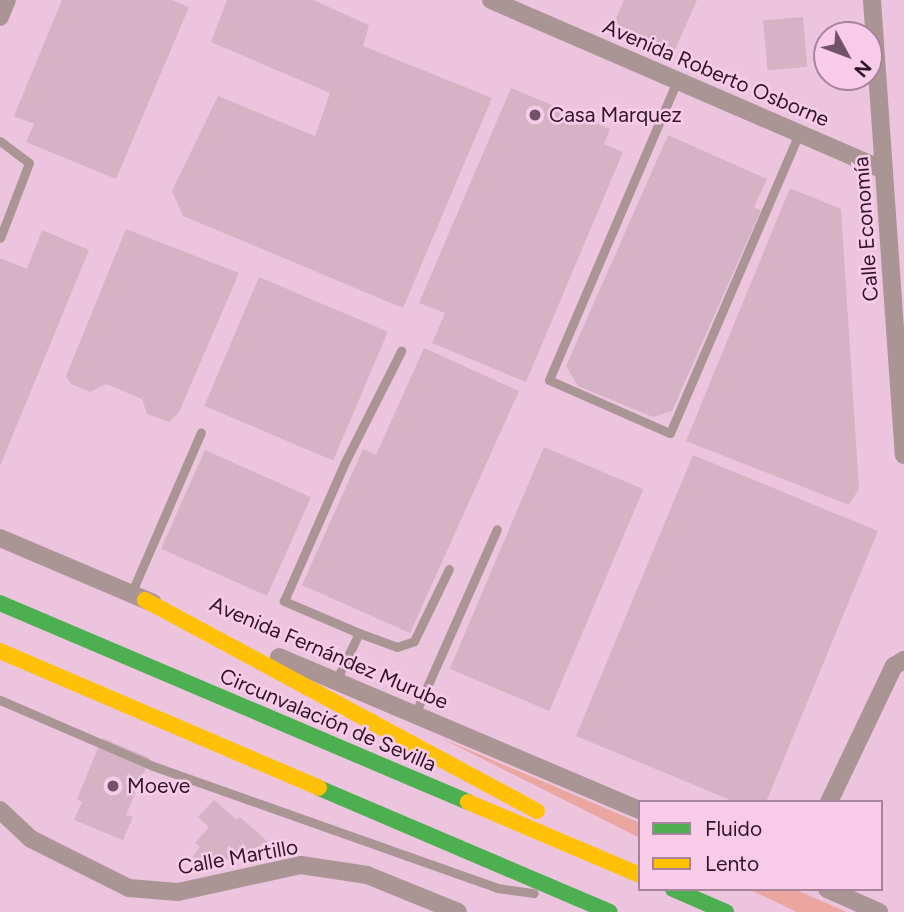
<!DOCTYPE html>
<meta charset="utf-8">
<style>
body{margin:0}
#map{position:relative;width:904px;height:912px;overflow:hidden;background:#ecc4de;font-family:Figtree,sans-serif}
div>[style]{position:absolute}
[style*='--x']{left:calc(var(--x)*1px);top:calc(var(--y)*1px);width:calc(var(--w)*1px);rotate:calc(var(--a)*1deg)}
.green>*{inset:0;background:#eca6a0}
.building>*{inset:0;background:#d5b3c4;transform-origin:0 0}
.lane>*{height:9px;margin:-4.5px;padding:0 4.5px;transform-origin:4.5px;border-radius:4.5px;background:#ab9594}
.street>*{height:18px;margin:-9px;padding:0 9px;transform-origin:9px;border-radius:9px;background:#ab9594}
.fast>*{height:16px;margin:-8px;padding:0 8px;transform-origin:8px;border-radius:8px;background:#4caf50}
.slow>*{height:16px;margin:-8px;padding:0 8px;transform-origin:8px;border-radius:8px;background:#ffc107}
.dots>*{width:19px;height:19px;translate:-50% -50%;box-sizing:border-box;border:4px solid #f8cce9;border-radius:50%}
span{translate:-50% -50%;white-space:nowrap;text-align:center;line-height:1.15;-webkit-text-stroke:5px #f8cce9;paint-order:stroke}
.street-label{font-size:21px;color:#301528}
.poi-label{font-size:21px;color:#301528}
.left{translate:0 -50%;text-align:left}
.legend{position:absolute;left:638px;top:800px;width:245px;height:91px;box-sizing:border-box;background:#f8cce9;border:2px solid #a8839c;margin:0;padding:9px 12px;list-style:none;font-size:21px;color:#301528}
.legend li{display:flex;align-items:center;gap:14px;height:35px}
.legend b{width:35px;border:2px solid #a8839c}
.north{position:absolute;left:813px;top:21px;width:70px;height:70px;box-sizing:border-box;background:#f8cce9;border:2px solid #a8839c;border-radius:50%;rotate:131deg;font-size:19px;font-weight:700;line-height:28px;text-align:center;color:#301528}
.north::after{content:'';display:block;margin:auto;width:24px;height:32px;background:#725268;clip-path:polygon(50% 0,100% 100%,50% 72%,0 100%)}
</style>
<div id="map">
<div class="green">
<div style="clip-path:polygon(441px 738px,640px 823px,640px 838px)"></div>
<div style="clip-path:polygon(748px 889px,794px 889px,847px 912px,797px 912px)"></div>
</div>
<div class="building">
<div style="clip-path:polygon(62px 0,172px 0,189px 7px,116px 179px,26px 142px,34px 124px,14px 116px)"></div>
<div style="clip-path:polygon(227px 0,313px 0,369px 25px,363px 46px,492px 98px,403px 308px,183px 216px,172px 191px,218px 96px,315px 136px,330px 93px,211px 42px)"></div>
<div style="clip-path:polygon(624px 0,697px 0,675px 50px,614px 23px)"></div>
<div style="left:803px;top:17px;width:50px;height:40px;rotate:85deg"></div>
<div style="clip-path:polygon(511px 88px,610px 129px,604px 144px,623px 152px,526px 382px,432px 343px,445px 313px,419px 303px)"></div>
<div style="clip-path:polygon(668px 135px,767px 179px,754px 207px,761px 210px,672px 411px,653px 417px,578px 386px,566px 366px)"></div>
<div style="clip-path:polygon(790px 188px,841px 209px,859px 489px,849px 505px,686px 441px)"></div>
<div style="clip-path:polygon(126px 229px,239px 273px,179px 412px,169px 422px,147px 414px,142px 399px,106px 384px,90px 392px,71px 384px,66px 376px)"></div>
<div style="clip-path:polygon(42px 230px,89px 250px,0 466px,0 258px,27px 269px)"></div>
<div style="left:259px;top:277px;width:140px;height:140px;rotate:23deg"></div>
<div style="clip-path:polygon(424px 348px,519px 391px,410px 633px,302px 585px,363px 449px,376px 455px)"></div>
<div style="left:544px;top:447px;width:108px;height:241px;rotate:23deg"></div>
<div style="left:205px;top:450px;width:116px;height:108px;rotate:24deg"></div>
<div style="clip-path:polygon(693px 455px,878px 531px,766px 802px,735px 802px,576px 736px)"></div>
<div style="clip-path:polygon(102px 738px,150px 758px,126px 815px,133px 817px,123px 840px,74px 820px,82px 802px,77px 799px)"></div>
<div style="clip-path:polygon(214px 800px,237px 820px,240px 817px,268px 842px,217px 864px,192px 857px,200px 847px,195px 843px,209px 827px,198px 817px)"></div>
</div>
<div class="lane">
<div style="--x:677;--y:81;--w:325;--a:113.2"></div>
<div style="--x:549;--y:380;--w:132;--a:23.7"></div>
<div style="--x:670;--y:433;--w:326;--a:-66.7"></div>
<div style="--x:0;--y:141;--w:36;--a:37"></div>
<div style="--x:29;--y:163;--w:80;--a:111.1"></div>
<div style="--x:131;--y:594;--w:176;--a:-66.6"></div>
<div style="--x:359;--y:633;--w:40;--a:20.2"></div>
<div style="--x:397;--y:647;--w:18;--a:-19"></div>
<div style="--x:414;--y:641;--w:80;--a:-64.1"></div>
<div style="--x:336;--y:681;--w:53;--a:-64.4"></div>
<div style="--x:359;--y:633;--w:82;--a:-156.9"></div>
<div style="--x:284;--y:601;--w:150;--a:-66.3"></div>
<div style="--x:344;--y:464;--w:127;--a:-63.2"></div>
<div style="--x:0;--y:700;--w:167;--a:23.3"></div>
<div style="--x:153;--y:766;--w:365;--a:19.5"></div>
<div style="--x:497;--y:888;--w:37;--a:8"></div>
<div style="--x:415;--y:714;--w:202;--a:-66.1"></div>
</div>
<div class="street">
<div style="--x:491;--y:0;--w:428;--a:23.4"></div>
<div style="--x:872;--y:0;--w:456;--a:86"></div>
<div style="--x:0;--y:17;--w:18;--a:-68"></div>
<div style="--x:0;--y:538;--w:166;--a:23"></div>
<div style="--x:279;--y:657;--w:392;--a:23"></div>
<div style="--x:829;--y:802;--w:151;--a:-64.5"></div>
<div style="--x:894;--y:666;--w:12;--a:-31"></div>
<div style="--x:0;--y:810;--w:42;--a:43.1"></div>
<div style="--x:31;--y:839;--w:110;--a:26.6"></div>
<div style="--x:129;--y:888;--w:49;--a:4.7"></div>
<div style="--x:178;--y:892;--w:126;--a:-12.4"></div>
<div style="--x:301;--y:865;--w:67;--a:8.6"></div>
<div style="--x:367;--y:875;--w:98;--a:22.1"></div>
<div style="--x:827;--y:889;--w:57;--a:23.9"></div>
</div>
<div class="fast">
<div style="--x:0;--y:603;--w:509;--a:23.04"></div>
<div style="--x:319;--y:788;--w:316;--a:23.1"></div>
<div style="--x:673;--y:889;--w:58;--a:23.5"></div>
</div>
<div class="slow">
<div style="--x:145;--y:600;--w:445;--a:28.3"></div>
<div style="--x:0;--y:651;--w:347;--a:23.2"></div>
<div style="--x:468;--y:802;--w:187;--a:23"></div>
</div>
<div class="dots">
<div style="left:535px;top:115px;background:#725268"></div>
<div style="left:113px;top:786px;background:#725268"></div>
</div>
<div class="street-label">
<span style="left:716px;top:73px;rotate:23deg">Avenida Roberto Osborne</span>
<span style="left:866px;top:229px;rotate:-94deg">Calle Economía</span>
<span style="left:329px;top:653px;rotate:23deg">Avenida Fernández Murube</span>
<span style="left:328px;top:720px;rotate:23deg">Circunvalación de Sevilla</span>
<span style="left:238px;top:857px;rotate:-10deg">Calle Martillo</span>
</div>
<div class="poi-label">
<span class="left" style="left:549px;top:115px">Casa Marquez</span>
<span class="left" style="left:127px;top:786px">Moeve</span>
</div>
<ul class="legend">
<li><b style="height:9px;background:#4caf50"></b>Fluido</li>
<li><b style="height:9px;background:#ffc107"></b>Lento</li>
</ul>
<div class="north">N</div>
</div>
